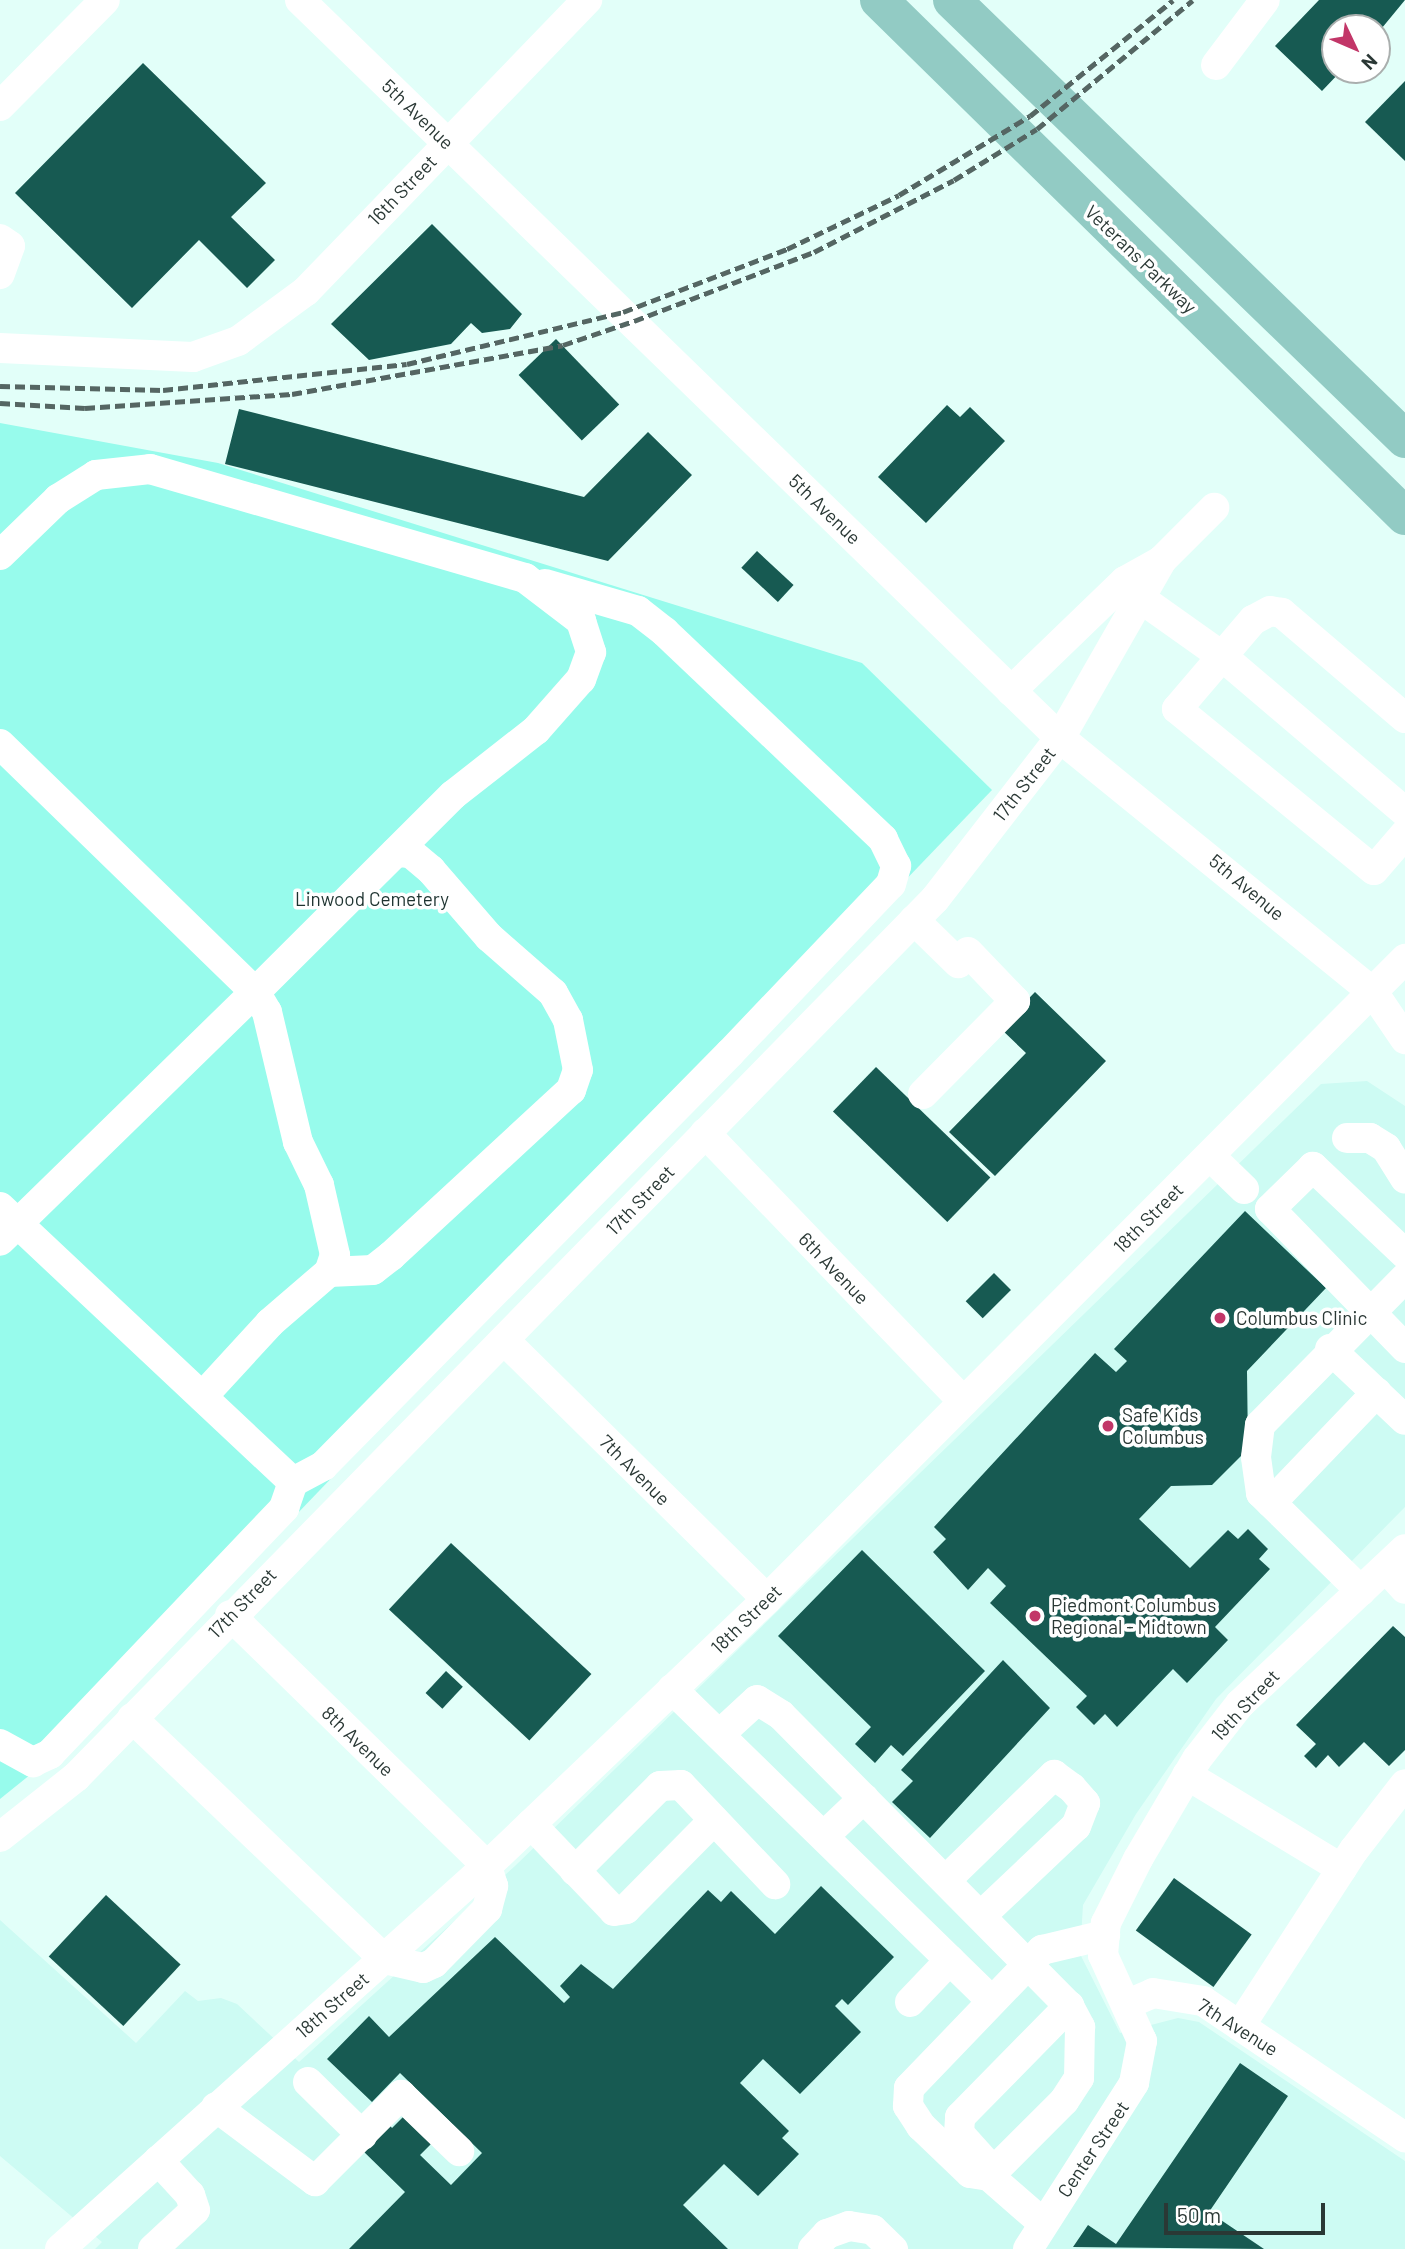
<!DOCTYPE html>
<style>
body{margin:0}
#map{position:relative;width:1405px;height:2249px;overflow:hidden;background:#e2fff9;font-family:Barlow,sans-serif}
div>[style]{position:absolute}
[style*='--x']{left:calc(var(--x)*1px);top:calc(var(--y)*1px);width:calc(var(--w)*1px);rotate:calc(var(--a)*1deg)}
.built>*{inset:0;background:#cdfbf3}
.green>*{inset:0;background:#97fbec}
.building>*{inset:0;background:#175a52;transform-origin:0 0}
.minor>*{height:30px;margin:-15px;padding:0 15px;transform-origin:15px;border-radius:15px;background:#fff}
.major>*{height:38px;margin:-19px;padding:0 19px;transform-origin:19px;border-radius:19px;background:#92cbc4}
.rail>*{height:5px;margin-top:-2.5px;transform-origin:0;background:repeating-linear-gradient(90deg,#556663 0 10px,transparent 0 15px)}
.dots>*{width:19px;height:19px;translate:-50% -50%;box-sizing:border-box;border:4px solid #fff;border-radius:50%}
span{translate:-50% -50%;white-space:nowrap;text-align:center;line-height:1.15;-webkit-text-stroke:7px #fff;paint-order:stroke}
.street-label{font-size:19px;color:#2a3835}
.park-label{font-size:19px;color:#1e3330}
.poi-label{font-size:19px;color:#2a3835}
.left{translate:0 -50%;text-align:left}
.north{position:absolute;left:1321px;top:14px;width:70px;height:70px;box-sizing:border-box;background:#fff;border:2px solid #aaafae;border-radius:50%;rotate:134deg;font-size:19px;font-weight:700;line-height:28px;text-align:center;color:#2a3835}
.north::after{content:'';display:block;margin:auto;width:24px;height:32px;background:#c23668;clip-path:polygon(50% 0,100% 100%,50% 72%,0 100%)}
.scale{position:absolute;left:1164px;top:2203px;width:161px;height:32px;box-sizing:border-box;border:4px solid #2a3835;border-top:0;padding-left:9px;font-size:21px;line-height:24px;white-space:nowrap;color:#2a3835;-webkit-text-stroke:5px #fff;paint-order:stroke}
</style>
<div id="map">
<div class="built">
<div style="clip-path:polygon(1367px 1081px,1405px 1106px,1405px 1507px,1216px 1699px,1136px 1814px,1083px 1905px,1080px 1954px,1120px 2033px,1178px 2018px,1199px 2022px,1405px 2161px,1405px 2249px,95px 2249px,102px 2242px,0 2156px,0 1920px,136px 2043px,185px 1991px,198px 2001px,221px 1998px,237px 2004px,299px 2062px,515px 1866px,1321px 1084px)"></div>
</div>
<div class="green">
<div style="clip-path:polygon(0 423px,218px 463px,862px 663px,992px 790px,103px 1716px,0 1799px)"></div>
</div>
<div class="building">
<div style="clip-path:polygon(1319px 0,1405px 0,1377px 34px,1377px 28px,1335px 28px,1335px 70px,1342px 70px,1322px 91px,1275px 46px)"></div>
<div style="clip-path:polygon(143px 63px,266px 183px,231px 217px,275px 260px,247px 288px,199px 240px,132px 308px,15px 193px)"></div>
<div style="clip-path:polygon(1405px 81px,1405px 161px,1365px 122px)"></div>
<div style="clip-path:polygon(432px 224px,522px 314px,510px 329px,482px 333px,471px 323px,451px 344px,369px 360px,331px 324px)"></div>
<div style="left:556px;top:339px;width:91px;height:52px;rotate:46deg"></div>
<div style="clip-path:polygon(947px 405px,960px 417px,970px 407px,1005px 441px,926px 523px,878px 477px)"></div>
<div style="clip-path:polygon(239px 409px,584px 497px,648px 432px,692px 475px,608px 561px,225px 464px)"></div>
<div style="left:757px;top:551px;width:50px;height:23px;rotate:43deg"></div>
<div style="clip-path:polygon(1035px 992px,1106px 1061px,995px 1176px,949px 1132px,1026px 1053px,1000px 1028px)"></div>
<div style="left:876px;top:1067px;width:159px;height:62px;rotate:44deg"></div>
<div style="clip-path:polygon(1245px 1211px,1326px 1288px,1247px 1371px,1248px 1449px,1212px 1485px,1171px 1486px,1139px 1519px,1190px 1568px,1228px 1530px,1238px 1539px,1248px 1529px,1268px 1549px,1259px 1559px,1270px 1569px,1215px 1627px,1228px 1640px,1187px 1683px,1173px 1669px,1117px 1727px,1105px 1714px,1094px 1725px,1076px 1707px,1087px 1696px,990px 1603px,1006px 1586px,988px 1568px,968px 1590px,933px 1552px,946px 1539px,934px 1527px,1095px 1353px,1116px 1372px,1127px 1361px,1114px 1349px)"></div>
<div style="left:994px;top:1273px;width:24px;height:40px;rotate:45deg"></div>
<div style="left:451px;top:1543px;width:192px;height:91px;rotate:43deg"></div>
<div style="clip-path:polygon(862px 1550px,985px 1671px,903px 1756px,891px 1745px,875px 1763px,855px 1744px,871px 1727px,778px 1636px)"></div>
<div style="clip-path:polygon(1393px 1626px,1405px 1637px,1405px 1750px,1389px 1766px,1364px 1742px,1339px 1767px,1328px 1755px,1316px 1768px,1304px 1756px,1316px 1744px,1296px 1725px)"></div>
<div style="clip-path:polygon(1003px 1660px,1050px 1708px,930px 1838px,892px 1802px,913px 1781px,901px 1770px)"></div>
<div style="left:446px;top:1671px;width:23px;height:30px;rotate:43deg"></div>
<div style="left:1174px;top:1878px;width:96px;height:65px;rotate:36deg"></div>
<div style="clip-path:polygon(821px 1886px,894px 1957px,848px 2005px,842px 1999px,835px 2006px,861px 2032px,800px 2094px,763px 2059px,740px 2083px,789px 2131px,782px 2138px,799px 2154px,758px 2196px,724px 2164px,683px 2205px,728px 2249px,747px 2249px,349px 2249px,405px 2192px,360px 2148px,386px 2121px,392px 2128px,403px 2117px,431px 2144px,420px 2155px,451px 2185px,482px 2153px,400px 2073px,372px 2102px,327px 2059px,369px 2016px,389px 2037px,495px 1937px,564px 2003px,570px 1997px,560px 1986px,581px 1964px,613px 1989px,708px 1890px,721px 1902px,731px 1891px,775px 1934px)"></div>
<div style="left:106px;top:1895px;width:102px;height:84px;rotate:43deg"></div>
<div style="clip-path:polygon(1240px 2063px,1288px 2096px,1209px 2212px,1264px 2249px,1073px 2247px,1088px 2225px,1116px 2244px)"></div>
</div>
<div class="minor">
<div style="--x:300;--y:0;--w:1059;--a:44.16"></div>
<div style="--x:1060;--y:738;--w:403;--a:39.1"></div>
<div style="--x:1373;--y:992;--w:57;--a:55.8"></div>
<div style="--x:1216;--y:65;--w:81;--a:-53"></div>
<div style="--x:0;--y:106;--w:149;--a:-45.3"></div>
<div style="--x:0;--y:239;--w:12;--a:35"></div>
<div style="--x:10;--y:246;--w:30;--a:110"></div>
<div style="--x:0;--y:348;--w:193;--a:2.7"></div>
<div style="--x:193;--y:357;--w:48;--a:-19.6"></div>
<div style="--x:238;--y:341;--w:84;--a:-36.3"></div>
<div style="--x:306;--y:291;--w:405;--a:-46"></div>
<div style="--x:0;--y:555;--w:81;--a:-44"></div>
<div style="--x:58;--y:499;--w:45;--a:-32.3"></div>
<div style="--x:96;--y:475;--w:54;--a:-6.3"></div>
<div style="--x:150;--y:469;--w:391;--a:16.2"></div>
<div style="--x:525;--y:578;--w:71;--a:37.5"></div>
<div style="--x:581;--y:621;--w:33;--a:72"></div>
<div style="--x:591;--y:652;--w:29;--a:110"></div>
<div style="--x:581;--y:679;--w:68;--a:131.4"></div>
<div style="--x:536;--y:730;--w:105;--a:141.9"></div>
<div style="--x:453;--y:795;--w:279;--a:135.1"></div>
<div style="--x:255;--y:992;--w:23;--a:59"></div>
<div style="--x:267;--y:1012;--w:134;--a:76.6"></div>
<div style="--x:298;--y:1142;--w:48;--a:64"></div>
<div style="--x:319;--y:1185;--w:72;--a:77.1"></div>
<div style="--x:335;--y:1255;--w:18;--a:109"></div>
<div style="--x:329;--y:1272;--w:78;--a:139.2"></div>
<div style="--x:270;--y:1323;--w:100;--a:132.6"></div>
<div style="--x:1140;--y:598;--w:102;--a:35.4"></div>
<div style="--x:1223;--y:657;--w:239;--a:40.4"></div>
<div style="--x:1011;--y:691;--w:158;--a:-44"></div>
<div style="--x:1125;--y:581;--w:41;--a:-29.1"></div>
<div style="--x:1405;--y:718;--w:162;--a:-139.5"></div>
<div style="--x:1282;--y:613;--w:12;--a:-171"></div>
<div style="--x:1270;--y:611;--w:19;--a:152"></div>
<div style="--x:1253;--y:620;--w:117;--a:130.5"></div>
<div style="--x:1177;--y:709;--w:254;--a:39.3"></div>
<div style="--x:1374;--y:870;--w:48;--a:-49.3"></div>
<div style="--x:0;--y:744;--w:356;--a:44.2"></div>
<div style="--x:255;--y:992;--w:356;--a:135.7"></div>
<div style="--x:914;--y:920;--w:62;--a:44.3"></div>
<div style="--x:923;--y:1094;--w:131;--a:-45.3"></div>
<div style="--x:1015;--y:1001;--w:68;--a:-133.8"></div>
<div style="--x:705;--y:1133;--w:373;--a:46.1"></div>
<div style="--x:1347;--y:1138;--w:23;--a:0"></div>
<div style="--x:1370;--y:1138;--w:19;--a:32"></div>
<div style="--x:1386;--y:1148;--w:36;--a:58"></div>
<div style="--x:1211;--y:1157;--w:46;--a:44.1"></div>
<div style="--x:0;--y:1207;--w:402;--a:43.2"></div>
<div style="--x:1405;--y:1254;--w:127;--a:-136.6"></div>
<div style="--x:1313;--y:1167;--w:60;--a:135.7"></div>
<div style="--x:1270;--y:1209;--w:194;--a:45.8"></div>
<div style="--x:329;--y:1272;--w:44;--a:-2.6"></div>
<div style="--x:373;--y:1270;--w:23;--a:-38"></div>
<div style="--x:391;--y:1256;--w:245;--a:-42.7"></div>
<div style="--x:571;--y:1090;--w:21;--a:-71"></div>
<div style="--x:578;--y:1070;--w:51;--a:-101.3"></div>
<div style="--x:568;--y:1020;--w:31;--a:-119"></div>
<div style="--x:553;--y:993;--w:85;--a:-138.8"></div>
<div style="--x:489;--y:937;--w:89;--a:-130.9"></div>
<div style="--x:431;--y:870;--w:26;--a:-140"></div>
<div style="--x:411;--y:853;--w:15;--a:-176"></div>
<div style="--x:504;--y:1340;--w:369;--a:44.6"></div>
<div style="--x:1330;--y:1349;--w:103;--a:43.4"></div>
<div style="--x:293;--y:1482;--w:34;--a:-28"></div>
<div style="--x:323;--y:1466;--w:580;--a:-45.42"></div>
<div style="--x:730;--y:1053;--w:233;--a:-46.4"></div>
<div style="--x:891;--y:884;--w:19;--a:-74"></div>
<div style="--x:896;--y:866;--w:30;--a:-116"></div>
<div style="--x:883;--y:839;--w:301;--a:-136.5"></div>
<div style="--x:665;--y:632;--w:34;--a:-142"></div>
<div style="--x:638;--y:611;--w:97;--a:-163.8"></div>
<div style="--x:1271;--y:1503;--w:153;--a:-46.3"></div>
<div style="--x:1386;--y:1568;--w:28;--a:48"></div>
<div style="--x:1361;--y:1591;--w:140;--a:-135.6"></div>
<div style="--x:1261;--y:1493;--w:36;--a:-98"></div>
<div style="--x:1256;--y:1457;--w:32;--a:-83"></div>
<div style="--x:1260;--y:1425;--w:206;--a:-45.4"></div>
<div style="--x:672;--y:1689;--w:444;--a:44.3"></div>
<div style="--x:132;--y:1718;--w:349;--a:43.7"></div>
<div style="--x:384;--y:1959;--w:40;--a:13"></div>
<div style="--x:423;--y:1968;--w:12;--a:-24"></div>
<div style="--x:434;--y:1963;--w:76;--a:-45.5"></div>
<div style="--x:487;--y:1909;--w:24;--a:-75"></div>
<div style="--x:493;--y:1886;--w:21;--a:-107"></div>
<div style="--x:487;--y:1866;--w:359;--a:-135.7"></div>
<div style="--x:720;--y:1734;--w:50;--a:-42.6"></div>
<div style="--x:757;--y:1700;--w:28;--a:32"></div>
<div style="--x:781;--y:1715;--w:409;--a:45.3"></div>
<div style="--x:1069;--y:2006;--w:24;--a:62"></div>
<div style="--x:1080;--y:2027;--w:51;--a:91.1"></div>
<div style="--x:1079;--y:2078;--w:27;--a:123"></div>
<div style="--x:1064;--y:2101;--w:106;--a:135"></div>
<div style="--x:0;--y:1744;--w:38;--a:29"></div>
<div style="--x:33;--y:1762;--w:19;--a:-25"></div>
<div style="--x:50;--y:1754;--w:340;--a:-46.4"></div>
<div style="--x:284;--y:1508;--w:28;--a:-71"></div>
<div style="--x:1187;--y:1775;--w:181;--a:31.2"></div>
<div style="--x:531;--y:1824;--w:120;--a:46.3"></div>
<div style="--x:614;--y:1911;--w:12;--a:-9"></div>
<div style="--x:626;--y:1909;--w:125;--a:-45.3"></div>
<div style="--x:824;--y:1836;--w:55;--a:-43.5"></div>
<div style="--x:0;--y:1837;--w:97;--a:-38.3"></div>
<div style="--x:76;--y:1777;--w:1228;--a:-45.63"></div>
<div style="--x:935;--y:899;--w:204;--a:-52.2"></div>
<div style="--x:1060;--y:738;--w:205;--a:-60.2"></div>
<div style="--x:1162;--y:560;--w:74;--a:-45"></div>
<div style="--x:575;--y:1871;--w:120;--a:-45"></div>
<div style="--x:660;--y:1786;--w:21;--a:-3"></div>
<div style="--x:681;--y:1785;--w:137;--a:46.5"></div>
<div style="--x:946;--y:1880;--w:151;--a:-44.2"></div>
<div style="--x:1054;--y:1775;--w:22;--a:36"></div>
<div style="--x:1072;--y:1788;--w:20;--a:49"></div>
<div style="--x:1085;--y:1803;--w:25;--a:111"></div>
<div style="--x:1076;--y:1826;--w:129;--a:136.6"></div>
<div style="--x:910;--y:2002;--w:58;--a:-46.4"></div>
<div style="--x:1130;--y:2003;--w:25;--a:-23"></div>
<div style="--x:1153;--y:1993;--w:51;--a:9.1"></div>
<div style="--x:1203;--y:2001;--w:244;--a:34"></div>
<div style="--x:1240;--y:2026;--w:210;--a:-57.1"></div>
<div style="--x:1354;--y:1850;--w:83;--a:-52.3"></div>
<div style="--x:308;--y:2082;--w:76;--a:44.5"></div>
<div style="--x:216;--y:2107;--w:124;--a:36.8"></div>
<div style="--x:315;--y:2181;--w:122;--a:-45"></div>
<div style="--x:401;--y:2095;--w:81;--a:44"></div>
<div style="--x:985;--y:2162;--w:39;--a:-132"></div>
<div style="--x:959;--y:2133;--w:16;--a:-86"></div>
<div style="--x:960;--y:2117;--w:156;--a:-45.5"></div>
<div style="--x:1043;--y:2223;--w:72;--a:-139"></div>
<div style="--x:989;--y:2176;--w:19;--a:-171"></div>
<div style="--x:970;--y:2173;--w:68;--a:-136.2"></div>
<div style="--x:921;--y:2126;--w:24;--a:-123"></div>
<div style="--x:908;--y:2106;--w:18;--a:-87"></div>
<div style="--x:909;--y:2088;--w:192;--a:-46.1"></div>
<div style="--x:1042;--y:1950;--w:65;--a:-13.4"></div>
<div style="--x:60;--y:2249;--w:574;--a:-41.89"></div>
<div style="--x:487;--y:1866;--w:387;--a:-43.6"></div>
<div style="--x:767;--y:1599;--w:904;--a:-45.09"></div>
<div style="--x:153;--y:2249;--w:57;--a:-42.9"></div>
<div style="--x:195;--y:2210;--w:16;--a:-108"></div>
<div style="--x:190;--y:2195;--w:47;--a:-132.4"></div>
<div style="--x:813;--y:2249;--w:21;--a:-47"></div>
<div style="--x:827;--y:2234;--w:23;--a:-20"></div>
<div style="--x:849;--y:2226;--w:24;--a:9"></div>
<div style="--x:873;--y:2230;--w:28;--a:44"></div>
<div style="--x:1028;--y:2249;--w:197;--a:-57.4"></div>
<div style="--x:1134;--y:2083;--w:43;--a:-79.2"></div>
<div style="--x:1142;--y:2041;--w:94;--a:-114.4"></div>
<div style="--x:1103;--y:1955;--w:32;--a:-85"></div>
<div style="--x:1106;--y:1923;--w:72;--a:-63.4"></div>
<div style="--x:1138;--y:1859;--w:116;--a:-59.5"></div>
<div style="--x:1197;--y:1759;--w:70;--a:-52"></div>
<div style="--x:1240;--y:1704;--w:226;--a:-43.2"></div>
</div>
<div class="major">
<div style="--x:879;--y:0;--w:737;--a:44.45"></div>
<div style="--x:952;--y:0;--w:631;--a:44.1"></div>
</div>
<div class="rail">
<div style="--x:0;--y:386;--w:163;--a:1.4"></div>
<div style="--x:163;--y:390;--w:245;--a:-6.1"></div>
<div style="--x:407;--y:364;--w:222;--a:-13.5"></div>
<div style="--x:623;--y:312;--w:176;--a:-21"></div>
<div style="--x:787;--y:249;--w:124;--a:-25.7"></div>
<div style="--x:899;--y:195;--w:153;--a:-31.1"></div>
<div style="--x:1030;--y:116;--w:184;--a:-39"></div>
<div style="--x:0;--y:403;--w:85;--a:3.4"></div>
<div style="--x:85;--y:408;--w:207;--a:-3.9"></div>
<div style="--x:292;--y:394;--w:275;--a:-10.2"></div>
<div style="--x:563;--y:345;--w:75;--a:-18.7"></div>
<div style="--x:634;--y:321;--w:193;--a:-21"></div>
<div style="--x:814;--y:252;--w:157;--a:-27.2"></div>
<div style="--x:954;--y:180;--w:97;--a:-31.6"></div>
<div style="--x:1037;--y:129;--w:202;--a:-39.6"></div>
</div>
<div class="dots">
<div style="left:1220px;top:1318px;background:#c23668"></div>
<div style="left:1108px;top:1426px;background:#c23668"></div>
<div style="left:1035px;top:1616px;background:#c23668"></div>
</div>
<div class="street-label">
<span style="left:418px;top:114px;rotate:44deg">5th Avenue</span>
<span style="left:402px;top:190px;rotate:-46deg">16th Street</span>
<span style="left:1141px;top:259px;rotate:44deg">Veterans Parkway</span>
<span style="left:825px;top:509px;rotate:44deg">5th Avenue</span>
<span style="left:1024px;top:784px;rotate:-52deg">17th Street</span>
<span style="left:1247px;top:887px;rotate:40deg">5th Avenue</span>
<span style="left:640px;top:1200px;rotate:-46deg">17th Street</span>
<span style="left:1148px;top:1218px;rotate:-45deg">18th Street</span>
<span style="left:834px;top:1268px;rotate:46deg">6th Avenue</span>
<span style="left:635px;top:1470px;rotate:45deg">7th Avenue</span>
<span style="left:242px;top:1603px;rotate:-46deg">17th Street</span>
<span style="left:746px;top:1619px;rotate:-44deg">18th Street</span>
<span style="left:1245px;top:1705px;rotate:-47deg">19th Street</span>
<span style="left:358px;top:1741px;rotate:44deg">8th Avenue</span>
<span style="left:332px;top:2005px;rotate:-41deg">18th Street</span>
<span style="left:1238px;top:2027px;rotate:32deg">7th Avenue</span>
<span style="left:1093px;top:2149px;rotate:-56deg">Center Street</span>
</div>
<div class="park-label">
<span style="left:372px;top:899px">Linwood Cemetery</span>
</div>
<div class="poi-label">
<span class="left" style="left:1236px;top:1318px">Columbus Clinic</span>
<span class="left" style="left:1122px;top:1426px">Safe Kids<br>Columbus</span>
<span class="left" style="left:1051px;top:1616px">Piedmont Columbus<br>Regional - Midtown</span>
</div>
<div class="north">N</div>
<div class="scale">50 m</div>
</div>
